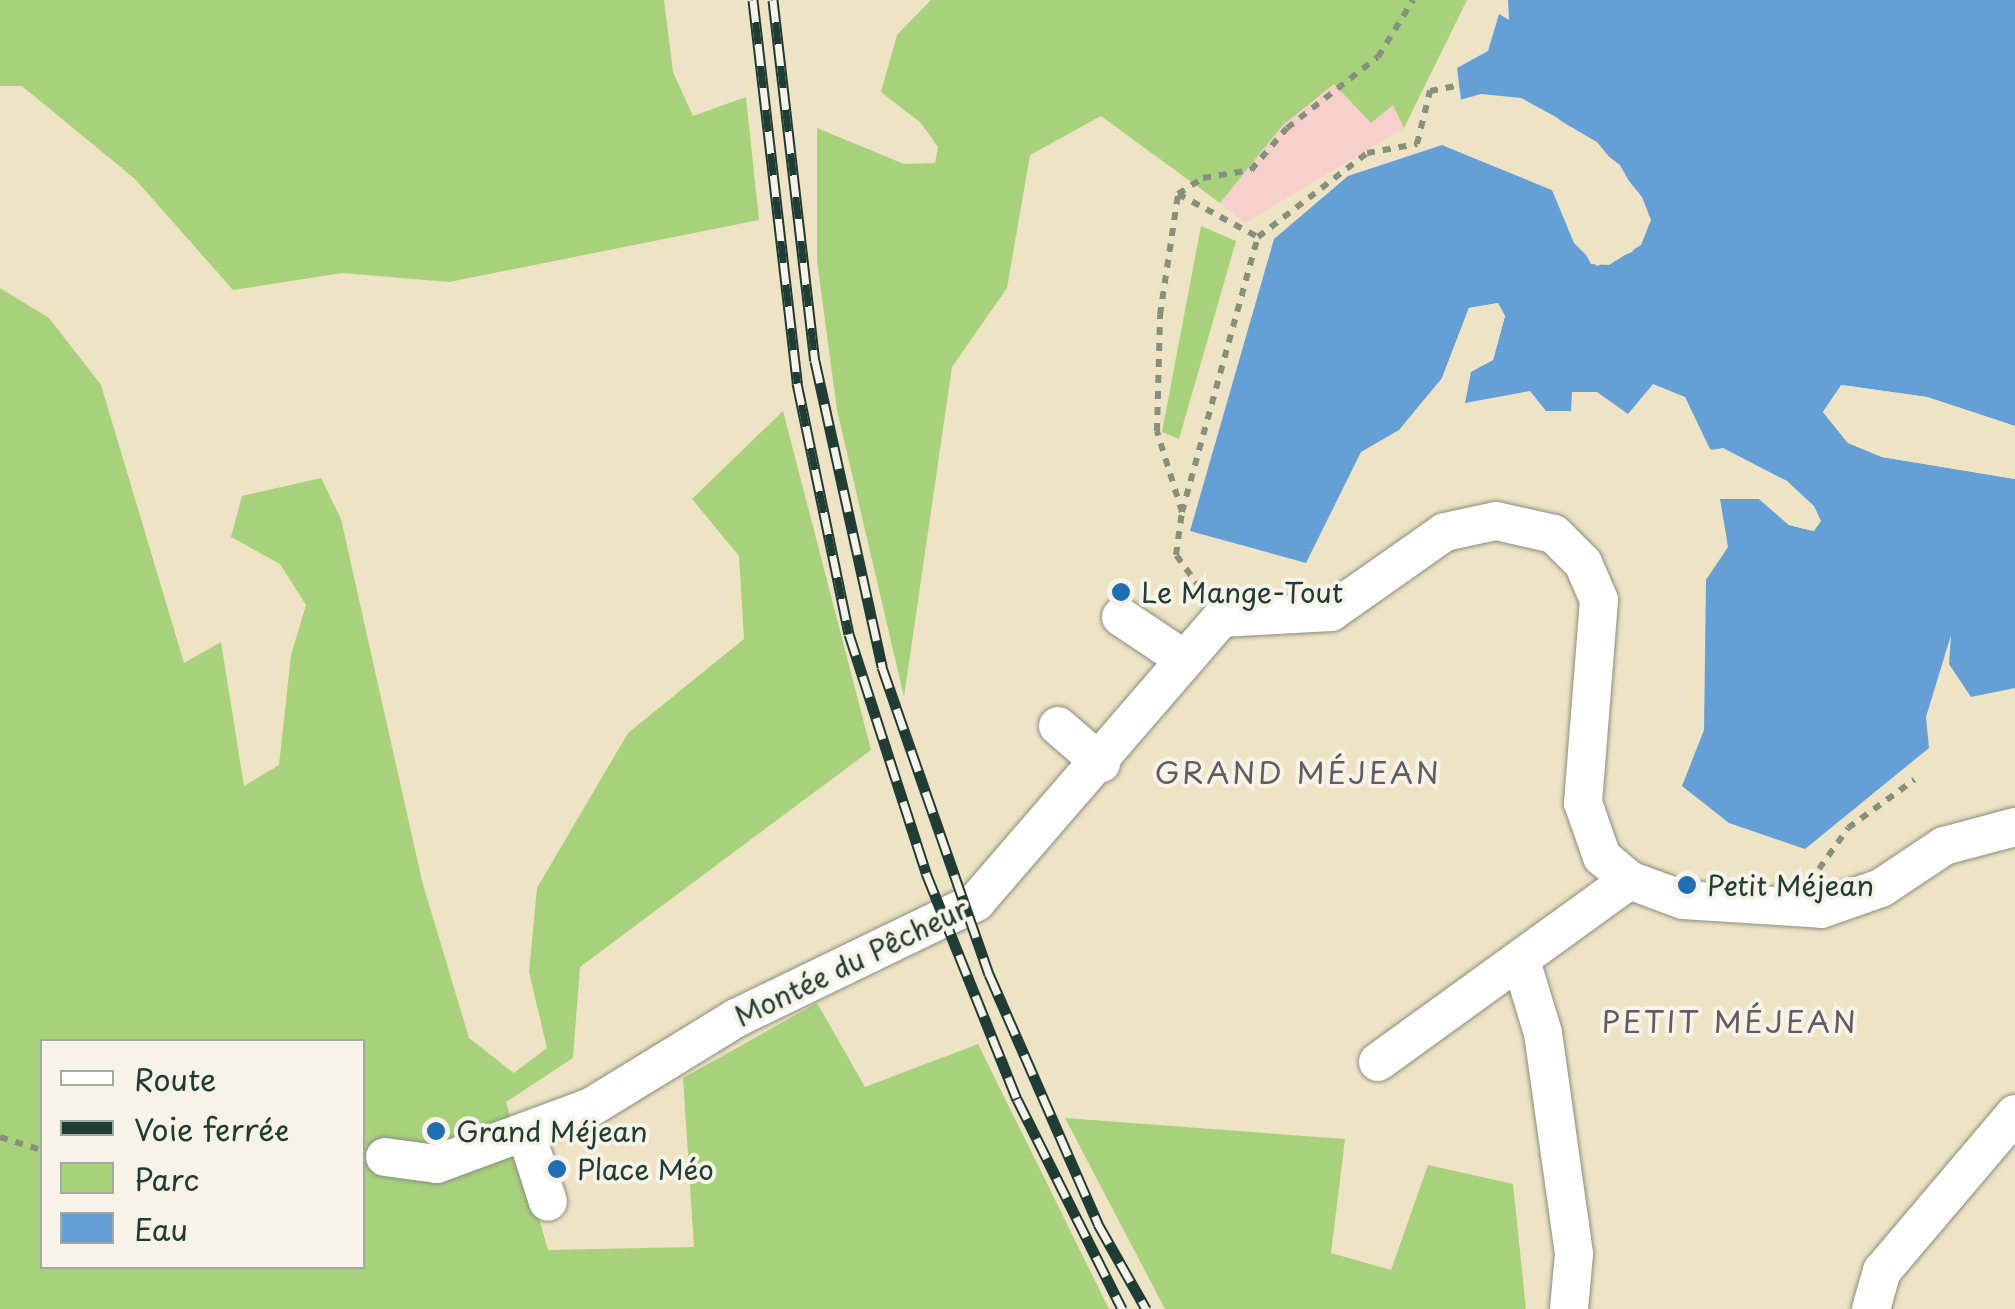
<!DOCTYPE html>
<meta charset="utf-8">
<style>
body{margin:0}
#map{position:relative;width:2015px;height:1309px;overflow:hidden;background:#efe3c6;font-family:"Playpen Sans",sans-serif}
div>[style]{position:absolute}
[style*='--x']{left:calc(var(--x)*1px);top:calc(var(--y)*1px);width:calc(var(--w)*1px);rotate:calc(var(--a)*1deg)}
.built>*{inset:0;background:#f7d0cb}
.green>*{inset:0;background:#a8d17c}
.water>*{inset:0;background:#64a0d5}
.pier>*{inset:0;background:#efe3c6}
.path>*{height:6px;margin-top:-3px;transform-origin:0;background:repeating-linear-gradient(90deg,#87907d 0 8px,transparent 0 16px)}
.roads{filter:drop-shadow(0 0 2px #87907d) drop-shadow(0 0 2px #87907d)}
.minor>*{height:38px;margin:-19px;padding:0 19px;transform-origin:19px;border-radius:19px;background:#fff}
.rail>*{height:11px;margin-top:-5.5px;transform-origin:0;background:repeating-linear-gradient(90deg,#f7f3e8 0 22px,#1f3d34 0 44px);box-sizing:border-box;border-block:2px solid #1f3d34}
.dots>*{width:28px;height:28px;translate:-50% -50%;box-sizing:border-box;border:5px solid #f7f3e8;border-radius:50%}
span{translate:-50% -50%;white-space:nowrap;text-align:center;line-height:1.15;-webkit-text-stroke:8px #f7f3e8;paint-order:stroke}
.poi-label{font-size:28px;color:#1f3d34}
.left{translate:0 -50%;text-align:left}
.street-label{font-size:28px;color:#1f3d34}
.neighbourhood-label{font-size:30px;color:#625c62;letter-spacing:2.5px}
.legend{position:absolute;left:40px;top:1039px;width:325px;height:230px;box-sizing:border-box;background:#f7f3e8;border:2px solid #a1aaa0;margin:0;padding:12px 18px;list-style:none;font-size:30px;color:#1f3d34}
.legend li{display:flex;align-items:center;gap:20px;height:50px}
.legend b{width:50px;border:2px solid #a1aaa0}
</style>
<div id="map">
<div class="built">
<div style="clip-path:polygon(1334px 83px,1393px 105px,1404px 128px,1245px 223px,1220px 203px,1283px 125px)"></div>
</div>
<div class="green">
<div style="clip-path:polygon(0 0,664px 0,673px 72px,693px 116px,746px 97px,759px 220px,449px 282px,342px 273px,233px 290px,135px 179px,22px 86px,0 86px)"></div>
<div style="clip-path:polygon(931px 0,1467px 0,1404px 128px,1393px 105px,1371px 123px,1334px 84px,1283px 125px,1220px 203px,1101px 116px,1030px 155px,1007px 288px,952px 367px,904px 697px,837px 410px,817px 261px,817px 128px,904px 164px,935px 163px,938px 147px,921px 123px,881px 92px,897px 35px)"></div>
<div style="clip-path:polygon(1201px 226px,1236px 241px,1179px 439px,1162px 432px)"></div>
<div style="clip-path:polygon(evenodd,0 288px,49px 318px,101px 385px,184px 663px,221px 642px,244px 786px,279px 765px,291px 655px,306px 605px,280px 564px,231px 537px,242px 496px,321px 478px,341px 519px,422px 881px,469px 1038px,514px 1073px,547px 1048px,529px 972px,537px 888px,628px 733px,744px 639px,739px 556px,692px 499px,783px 411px,871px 750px,580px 967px,573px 1058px,506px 1102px,548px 1250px,694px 1247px,683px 1078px,817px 1003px,865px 1087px,978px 1044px,1109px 1309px,0 1309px,0 288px,42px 1042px,362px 1042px,362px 1266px,42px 1266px,42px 1042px)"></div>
<div style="clip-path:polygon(1065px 1118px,1345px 1139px,1331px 1253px,1391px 1270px,1428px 1165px,1513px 1184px,1526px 1309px,1165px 1309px)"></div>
</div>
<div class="water">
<div style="clip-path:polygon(1508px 0,2015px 0,2015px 426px,1927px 397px,1842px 385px,1823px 412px,1848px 443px,1882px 457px,2015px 479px,2015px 688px,1971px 697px,1949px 664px,1951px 635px,1926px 717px,1929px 748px,1805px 849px,1729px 823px,1682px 786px,1704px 730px,1706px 580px,1728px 547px,1720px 499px,1759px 499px,1789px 525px,1813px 531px,1821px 521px,1787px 481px,1710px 449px,1685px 397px,1653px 384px,1628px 414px,1597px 392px,1572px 392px,1571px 411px,1546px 411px,1530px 391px,1465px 403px,1471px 372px,1493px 360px,1505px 316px,1498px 303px,1469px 308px,1442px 378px,1399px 430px,1361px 452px,1306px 563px,1190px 531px,1274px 239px,1348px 176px,1442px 145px,1552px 190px,1574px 243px,1597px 266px,1632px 252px,1651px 220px,1620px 165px,1556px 117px,1521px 98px,1461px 100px,1457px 68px,1488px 51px,1499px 14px,1509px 20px)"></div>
</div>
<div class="pier">
<div style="clip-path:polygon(1481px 94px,1521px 98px,1597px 142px,1642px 197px,1651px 220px,1641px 245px,1609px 265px,1591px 264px,1552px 190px,1442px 145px,1555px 186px,1593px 260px,1637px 242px,1646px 220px,1638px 200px,1594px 146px,1519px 103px,1456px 101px)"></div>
<div style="clip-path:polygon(1498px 303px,1505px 316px,1493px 360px,1466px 373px,1489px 357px,1499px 316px,1495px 308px,1472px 312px,1442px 378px,1469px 308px)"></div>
<div style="clip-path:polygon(1841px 385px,1927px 397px,2015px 426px,1843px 391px,1829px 411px,1851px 439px,1883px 452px,1964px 463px,2015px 479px,1882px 457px,1848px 443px,1823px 412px)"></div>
<div style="clip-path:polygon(1723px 448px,1787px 481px,1814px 506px,1821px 521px,1814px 531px,1789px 525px,1759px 499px,1716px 495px,1737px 488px,1762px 495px,1792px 521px,1815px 520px,1784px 485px,1705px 451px)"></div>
</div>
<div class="path">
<div style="--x:1178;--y:194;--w:91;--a:28.3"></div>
<div style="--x:1182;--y:512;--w:85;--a:-107.2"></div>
<div style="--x:1157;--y:431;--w:116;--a:-88.5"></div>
<div style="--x:1160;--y:315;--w:122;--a:-81.5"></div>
<div style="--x:1178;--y:194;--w:30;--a:-33"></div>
<div style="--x:1203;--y:178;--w:49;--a:-9.5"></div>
<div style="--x:1251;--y:170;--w:55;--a:-49.4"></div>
<div style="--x:1287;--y:128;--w:115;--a:-38"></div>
<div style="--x:1378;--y:57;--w:67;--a:-58.4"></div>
<div style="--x:1200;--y:588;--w:41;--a:-126"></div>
<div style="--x:1176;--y:555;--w:43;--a:-82.1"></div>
<div style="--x:1182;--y:512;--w:285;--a:-74.6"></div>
<div style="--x:1258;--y:237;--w:138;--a:-37.6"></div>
<div style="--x:1367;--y:153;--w:51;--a:-10.2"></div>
<div style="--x:1417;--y:144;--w:55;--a:-76.2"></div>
<div style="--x:1430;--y:91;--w:33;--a:-11"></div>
<div style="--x:1819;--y:869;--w:50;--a:-54.7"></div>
<div style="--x:1848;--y:828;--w:82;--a:-36"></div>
<div style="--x:0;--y:1137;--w:44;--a:17.2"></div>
</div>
<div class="roads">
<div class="minor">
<div style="--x:1121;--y:617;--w:76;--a:33.7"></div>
<div style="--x:1058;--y:726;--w:57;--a:40.7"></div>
<div style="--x:1522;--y:964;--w:72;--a:73.1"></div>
<div style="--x:1543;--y:1033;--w:223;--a:82"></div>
<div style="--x:1574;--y:1254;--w:55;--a:95.2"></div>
<div style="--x:1378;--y:1062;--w:310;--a:-35.9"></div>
<div style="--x:526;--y:1133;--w:72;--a:72.3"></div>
<div style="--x:385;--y:1157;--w:52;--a:7.7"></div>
<div style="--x:437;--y:1164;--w:164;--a:-20.3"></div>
<div style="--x:591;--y:1107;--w:170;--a:-31.5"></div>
<div style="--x:736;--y:1018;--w:267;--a:-25.8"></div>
<div style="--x:976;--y:902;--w:375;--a:-49.2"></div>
<div style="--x:1221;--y:618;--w:110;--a:-3.1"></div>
<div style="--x:1331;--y:612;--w:139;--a:-35.1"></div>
<div style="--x:1445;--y:532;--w:52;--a:-12.2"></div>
<div style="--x:1496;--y:521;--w:59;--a:12.6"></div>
<div style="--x:1554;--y:534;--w:41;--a:45"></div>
<div style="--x:1583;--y:563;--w:40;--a:66.6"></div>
<div style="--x:1599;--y:600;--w:204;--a:94.5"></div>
<div style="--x:1583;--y:803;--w:57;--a:70.6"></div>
<div style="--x:1602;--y:857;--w:35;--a:40"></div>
<div style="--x:1629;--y:880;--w:58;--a:20.3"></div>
<div style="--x:1683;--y:900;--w:138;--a:3.7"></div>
<div style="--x:1821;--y:909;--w:64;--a:-19.3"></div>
<div style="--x:1881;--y:888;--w:76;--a:-33.7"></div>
<div style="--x:1944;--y:846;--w:73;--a:-15"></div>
<div style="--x:1871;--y:1309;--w:40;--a:-74"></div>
<div style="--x:1882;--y:1271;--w:206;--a:-49.7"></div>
</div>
</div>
<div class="rail">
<div style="--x:753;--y:0;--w:386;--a:83.4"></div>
<div style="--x:797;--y:383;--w:256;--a:78.3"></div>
<div style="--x:849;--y:634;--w:251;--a:72.1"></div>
<div style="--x:926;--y:873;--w:244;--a:68.1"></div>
<div style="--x:1017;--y:1099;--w:235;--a:63.4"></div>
<div style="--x:773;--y:0;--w:363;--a:83.4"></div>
<div style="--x:815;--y:361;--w:313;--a:77.6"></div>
<div style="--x:882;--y:667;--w:325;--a:70.8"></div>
<div style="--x:989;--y:974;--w:273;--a:66.4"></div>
<div style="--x:1098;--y:1224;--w:98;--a:60.5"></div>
</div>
<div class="dots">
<div style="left:1121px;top:592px;background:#1f6fb2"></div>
<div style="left:1687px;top:885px;background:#1f6fb2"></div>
<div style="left:436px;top:1131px;background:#1f6fb2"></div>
<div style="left:557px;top:1169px;background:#1f6fb2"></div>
</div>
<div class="poi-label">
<span class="left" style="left:1141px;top:592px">Le Mange-Tout</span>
<span class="left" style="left:1707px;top:885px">Petit Méjean</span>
<span class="left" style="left:456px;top:1131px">Grand Méjean</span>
<span class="left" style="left:577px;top:1169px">Place Méo</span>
</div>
<div class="street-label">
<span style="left:851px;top:962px;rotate:-26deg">Montée du Pêcheur</span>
</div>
<div class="neighbourhood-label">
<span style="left:1298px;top:772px">GRAND MÉJEAN</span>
<span style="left:1730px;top:1021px">PETIT MÉJEAN</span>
</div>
<ul class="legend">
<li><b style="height:12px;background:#fff"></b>Route</li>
<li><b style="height:12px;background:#1f3d34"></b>Voie ferrée</li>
<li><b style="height:28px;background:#a8d17c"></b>Parc</li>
<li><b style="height:28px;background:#64a0d5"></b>Eau</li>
</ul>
</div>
